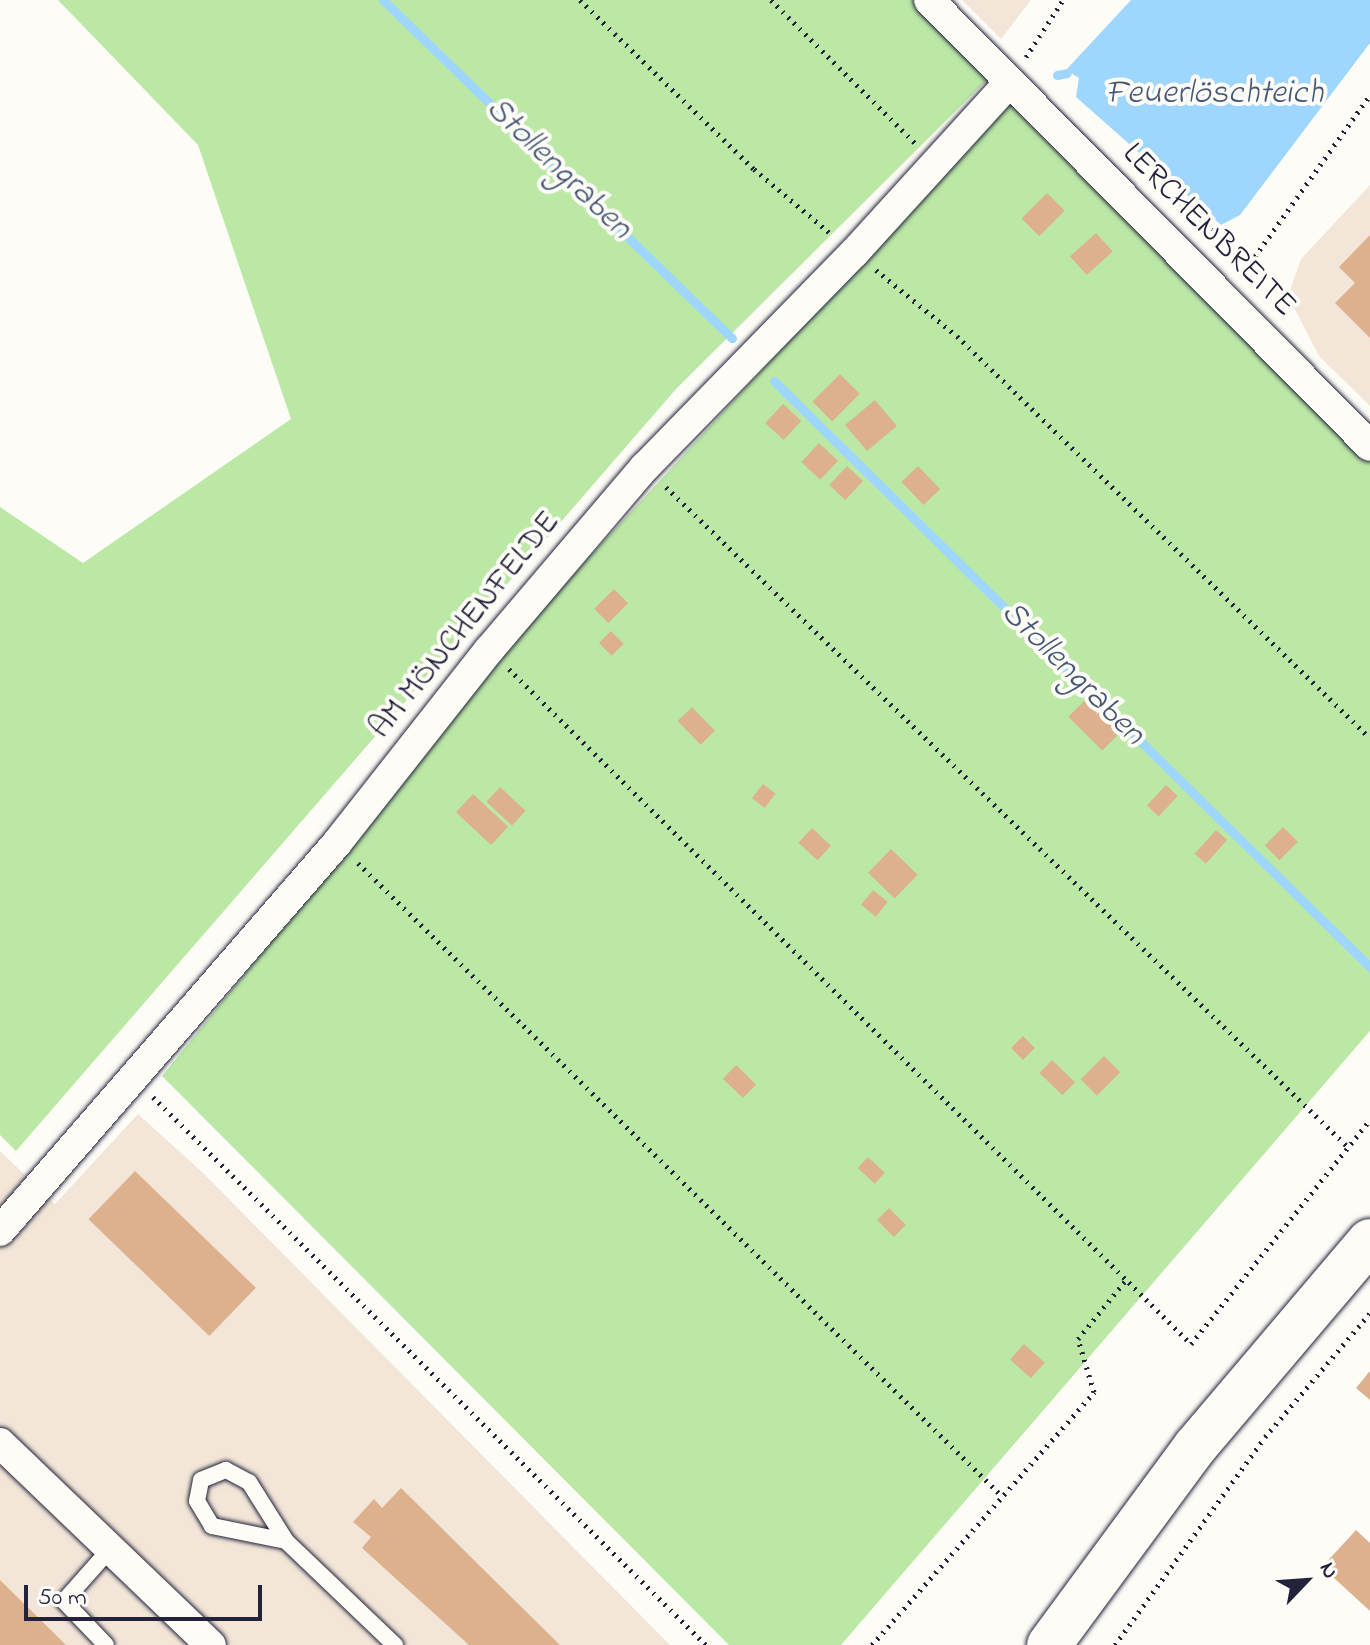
<!DOCTYPE html>
<meta charset="utf-8">
<style>
body{margin:0}
#map{position:relative;width:1370px;height:1645px;overflow:hidden;background:#fdfcf7;font-family:"Indie Flower",sans-serif}
div>[style]{position:absolute}
[style*='--x']{left:calc(var(--x)*1px);top:calc(var(--y)*1px);width:calc(var(--w)*1px);rotate:calc(var(--a)*1deg)}
.built>*{inset:0;background:#f3e6d8}
.green>*{inset:0;background:#bce8a6}
.water>*{inset:0;background:#9ed6fe}
.stream>*{height:9px;margin:-4.5px;padding:0 4.5px;transform-origin:4.5px;border-radius:4.5px;background:#9ed6fe}
.building>*{inset:0;background:#ddb18e;transform-origin:0 0}
.path>*{height:5px;margin-top:-2.5px;transform-origin:0;background:repeating-linear-gradient(90deg,#22223b 0 2px,transparent 0 8px)}
.roads{filter:drop-shadow(0 0 2px #22223b) drop-shadow(0 0 2px #22223b)}
.lane>*{height:16px;margin:-8px;padding:0 8px;transform-origin:8px;border-radius:8px;background:#fdfcf7}
.street>*{height:30px;margin:-15px;padding:0 15px;transform-origin:15px;border-radius:15px;background:#fdfcf7}
.primary>*{height:44px;margin:-22px;padding:0 22px;transform-origin:22px;border-radius:22px;background:#fdfcf7}
span{translate:-50% -50%;white-space:nowrap;text-align:center;line-height:1.15;-webkit-text-stroke:8px #fdfcf7;paint-order:stroke}
.street-label{font-size:32px;color:#22223b}
.water-label{font-size:34px;color:#475876;font-style:italic}
.north{position:absolute;left:1266px;top:1541px;width:80px;height:80px;-webkit-text-stroke:6px #fdfcf7;paint-order:stroke;rotate:65deg;font-size:22px;font-weight:700;line-height:32px;text-align:center;color:#22223b}
.north::after{content:'';display:block;margin:auto;width:28px;height:36px;background:#22223b;clip-path:polygon(50% 0,100% 100%,50% 72%,0 100%)}
.scale{position:absolute;left:24px;top:1585px;width:238px;height:36px;box-sizing:border-box;border:4px solid #22223b;border-top:0;padding-left:10px;font-size:24px;line-height:28px;white-space:nowrap;color:#22223b;-webkit-text-stroke:6px #fdfcf7;paint-order:stroke}
</style>
<div id="map">
<div class="built">
<div style="clip-path:polygon(962px 0,1031px 0,1001px 39px)"></div>
<div style="clip-path:polygon(1370px 185px,1370px 406px,1319px 356px,1288px 296px,1301px 259px)"></div>
<div style="clip-path:polygon(138px 1114px,202px 1172px,670px 1645px,0 1645px,0 1151px,55px 1204px)"></div>
</div>
<div class="green">
<div style="clip-path:polygon(58px 0,915px 0,992px 75px,676px 389px,16px 1151px,0 1135px,0 507px,83px 563px,291px 419px,198px 145px)"></div>
<div style="clip-path:polygon(1013px 98px,1370px 459px,1370px 1031px,841px 1645px,729px 1645px,162px 1076px,546px 604px)"></div>
</div>
<div class="water">
<div style="clip-path:polygon(1131px 0,1370px 0,1370px 43px,1240px 215px,1221px 225px,1076px 97px,1079px 78px,1066px 70px)"></div>
</div>
<div class="stream">
<div style="--x:383;--y:0;--w:486;--a:44.1"></div>
<div style="--x:1057;--y:75;--w:10;--a:-11"></div>
<div style="--x:774;--y:381;--w:836;--a:44.52"></div>
</div>
<div class="building">
<div style="left:1047px;top:193px;width:25px;height:36px;rotate:45deg"></div>
<div style="left:1096px;top:233px;width:25px;height:35px;rotate:48deg"></div>
<div style="clip-path:polygon(1370px 235px,1370px 338px,1335px 303px,1355px 283px,1339px 267px)"></div>
<div style="left:840px;top:374px;width:28px;height:39px;rotate:45deg"></div>
<div style="left:875px;top:400px;width:34px;height:39px;rotate:50deg"></div>
<div style="left:783px;top:404px;width:25px;height:26px;rotate:43deg"></div>
<div style="left:819px;top:443px;width:26px;height:26px;rotate:43deg"></div>
<div style="left:847px;top:466px;width:22px;height:26px;rotate:43deg"></div>
<div style="left:918px;top:466px;width:32px;height:23px;rotate:46deg"></div>
<div style="left:614px;top:589px;width:20px;height:28px;rotate:45deg"></div>
<div style="left:611px;top:631px;width:18px;height:17px;rotate:45deg"></div>
<div style="left:1086px;top:699px;width:48px;height:25px;rotate:45deg"></div>
<div style="left:692px;top:707px;width:33px;height:20px;rotate:46deg"></div>
<div style="left:763px;top:784px;width:16px;height:18px;rotate:38deg"></div>
<div style="left:1166px;top:785px;width:16px;height:28px;rotate:43deg"></div>
<div style="left:500px;top:787px;width:35px;height:20px;rotate:43deg"></div>
<div style="left:473px;top:794px;width:48px;height:25px;rotate:43deg"></div>
<div style="left:1283px;top:827px;width:21px;height:26px;rotate:45deg"></div>
<div style="left:812px;top:828px;width:26px;height:20px;rotate:43deg"></div>
<div style="left:1216px;top:830px;width:15px;height:32px;rotate:42deg"></div>
<div style="left:891px;top:849px;width:37px;height:33px;rotate:44deg"></div>
<div style="left:873px;top:890px;width:19px;height:19px;rotate:39deg"></div>
<div style="left:1023px;top:1036px;width:17px;height:17px;rotate:45deg"></div>
<div style="left:1104px;top:1056px;width:23px;height:33px;rotate:45deg"></div>
<div style="left:1052px;top:1060px;width:32px;height:18px;rotate:44deg"></div>
<div style="left:736px;top:1065px;width:28px;height:19px;rotate:44deg"></div>
<div style="left:868px;top:1157px;width:23px;height:15px;rotate:43deg"></div>
<div style="left:135px;top:1171px;width:168px;height:67px;rotate:44deg"></div>
<div style="left:889px;top:1208px;width:24px;height:17px;rotate:45deg"></div>
<div style="left:1024px;top:1344px;width:28px;height:21px;rotate:42deg"></div>
<div style="clip-path:polygon(1370px 1371px,1370px 1400px,1356px 1388px)"></div>
<div style="clip-path:polygon(401px 1488px,560px 1645px,469px 1645px,362px 1548px,371px 1537px,353px 1522px,374px 1499px,382px 1508px)"></div>
<div style="clip-path:polygon(1356px 1530px,1370px 1543px,1370px 1611px,1322px 1567px)"></div>
<div style="clip-path:polygon(0 1580px,66px 1645px,0 1645px)"></div>
</div>
<div class="path">
<div style="--x:580;--y:0;--w:243;--a:44.2"></div>
<div style="--x:754;--y:169;--w:101;--a:40.2"></div>
<div style="--x:771;--y:0;--w:203;--a:44.8"></div>
<div style="--x:1026;--y:57;--w:68;--a:-57"></div>
<div style="--x:1168;--y:194;--w:109;--a:37.2"></div>
<div style="--x:876;--y:270;--w:104;--a:39.2"></div>
<div style="--x:957;--y:336;--w:576;--a:44.23"></div>
<div style="--x:1241;--y:276;--w:222;--a:-54.5"></div>
<div style="--x:666;--y:487;--w:948;--a:44.06"></div>
<div style="--x:509;--y:669;--w:960;--a:44.7"></div>
<div style="--x:1191;--y:1344;--w:287;--a:-51.4"></div>
<div style="--x:358;--y:863;--w:902;--a:44.51"></div>
<div style="--x:153;--y:1097;--w:779;--a:44.74"></div>
<div style="--x:872;--y:1645;--w:337;--a:-48.7"></div>
<div style="--x:1094;--y:1392;--w:55;--a:-106.8"></div>
<div style="--x:1078;--y:1339;--w:76;--a:-50.9"></div>
<div style="--x:1115;--y:1645;--w:256;--a:-54.2"></div>
<div style="--x:1265;--y:1437;--w:162;--a:-49.7"></div>
</div>
<div class="roads">
<div class="lane">
<div style="--x:286;--y:1541;--w:76;--a:-168.5"></div>
<div style="--x:212;--y:1526;--w:29;--a:-121"></div>
<div style="--x:197;--y:1501;--w:21;--a:-79"></div>
<div style="--x:201;--y:1480;--w:27;--a:-22"></div>
<div style="--x:226;--y:1470;--w:26;--a:28"></div>
<div style="--x:249;--y:1482;--w:70;--a:57.9"></div>
<div style="--x:286;--y:1541;--w:151;--a:43.7"></div>
<div style="--x:106;--y:1645;--w:61;--a:-133.7"></div>
<div style="--x:64;--y:1601;--w:71;--a:-48.4"></div>
</div>
<div class="street">
<div style="--x:929;--y:0;--w:627;--a:45.32"></div>
<div style="--x:0;--y:1231;--w:514;--a:-49.02"></div>
<div style="--x:337;--y:843;--w:246;--a:-51.8"></div>
<div style="--x:489;--y:650;--w:240;--a:-49.6"></div>
<div style="--x:645;--y:467;--w:299;--a:-45.7"></div>
<div style="--x:854;--y:253;--w:229;--a:-47.7"></div>
<div style="--x:0;--y:1443;--w:292;--a:43.8"></div>
</div>
<div class="primary">
<div style="--x:1049;--y:1645;--w:246;--a:-53.6"></div>
<div style="--x:1195;--y:1447;--w:270;--a:-49.7"></div>
</div>
</div>
<div class="street-label">
<span style="left:1208px;top:231px;rotate:45deg">LERCHENBREITE</span>
<span style="left:466px;top:626px;rotate:-51deg">AM MÖNCHENFELDE</span>
</div>
<div class="water-label">
<span style="left:1214px;top:95px">Feuerlöschteich</span>
<span style="left:558px;top:169px;rotate:44deg">Stollengraben</span>
<span style="left:1072px;top:674px;rotate:45deg">Stollengraben</span>
</div>
<div class="north">N</div>
<div class="scale">50 m</div>
</div>
